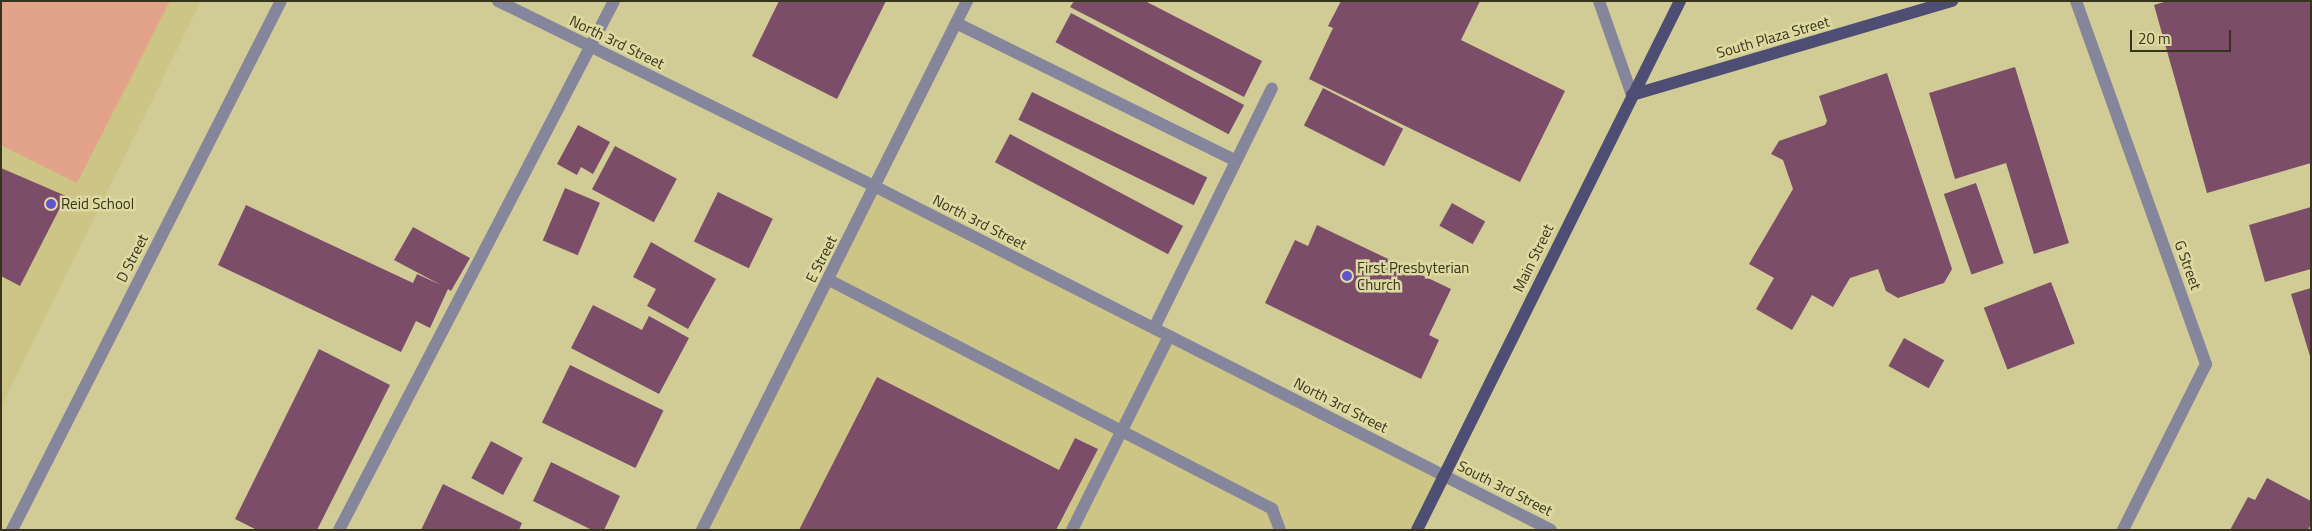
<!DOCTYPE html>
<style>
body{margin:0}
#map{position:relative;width:2312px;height:531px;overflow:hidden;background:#d1cc95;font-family:"Titillium Web",sans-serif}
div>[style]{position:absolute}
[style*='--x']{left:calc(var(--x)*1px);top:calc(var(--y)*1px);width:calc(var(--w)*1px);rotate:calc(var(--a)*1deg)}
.built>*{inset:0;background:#ccc586}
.green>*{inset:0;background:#e2a38a}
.building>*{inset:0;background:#7b4d69;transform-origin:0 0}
.minor>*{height:12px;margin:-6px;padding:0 6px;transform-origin:6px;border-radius:6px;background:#85869c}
.major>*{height:12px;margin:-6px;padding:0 6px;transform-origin:6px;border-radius:6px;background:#4e4e74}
.dots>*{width:14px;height:14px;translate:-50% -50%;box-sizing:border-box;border:2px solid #ded9a1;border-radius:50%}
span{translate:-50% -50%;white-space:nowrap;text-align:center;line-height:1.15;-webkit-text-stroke:5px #ded9a1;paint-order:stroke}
.street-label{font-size:15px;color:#37341e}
.poi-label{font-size:15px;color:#37341e}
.left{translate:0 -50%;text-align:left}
.frame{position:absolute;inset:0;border:2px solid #37341e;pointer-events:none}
.scale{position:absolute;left:2130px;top:30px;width:101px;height:22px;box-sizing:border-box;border:2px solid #37341e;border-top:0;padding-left:6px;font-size:15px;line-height:18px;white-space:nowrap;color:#37341e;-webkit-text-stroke:4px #ded9a1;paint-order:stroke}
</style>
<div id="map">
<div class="built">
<div style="clip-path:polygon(1px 1px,201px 1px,1px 407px)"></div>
<div style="clip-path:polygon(876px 187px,1444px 476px,1417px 530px,702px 530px)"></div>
</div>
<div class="green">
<div style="clip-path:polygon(1px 1px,170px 1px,77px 183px,1px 145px)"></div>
</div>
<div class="building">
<div style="clip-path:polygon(779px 1px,886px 1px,837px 99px,752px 56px)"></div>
<div style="clip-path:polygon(1074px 1px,1145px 1px,1262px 61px,1244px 97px,1070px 7px)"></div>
<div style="clip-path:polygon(1341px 1px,1480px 1px,1461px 40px,1565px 91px,1520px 182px,1309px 79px,1333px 28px,1328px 26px)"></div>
<div style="clip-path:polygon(2167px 1px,2311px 1px,2311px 163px,2207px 193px,2154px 5px)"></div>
<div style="left:1071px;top:13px;width:196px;height:33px;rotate:28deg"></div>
<div style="clip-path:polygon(2015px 67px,2069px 243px,2034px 254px,2006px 163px,1955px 179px,1929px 93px)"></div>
<div style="clip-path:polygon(1887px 73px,1952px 269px,1944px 283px,1898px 298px,1886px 291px,1878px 269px,1850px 278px,1833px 307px,1812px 295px,1792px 330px,1756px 309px,1774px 278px,1749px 264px,1793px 189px,1783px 160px,1771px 154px,1779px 141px,1825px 125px,1827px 121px,1819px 96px)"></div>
<div style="left:1323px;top:88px;width:90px;height:42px;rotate:27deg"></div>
<div style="left:1032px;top:92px;width:195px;height:31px;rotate:26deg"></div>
<div style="clip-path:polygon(578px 125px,610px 142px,593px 174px,581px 167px,577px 175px,557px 164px)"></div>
<div style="left:1010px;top:134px;width:196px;height:32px;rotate:28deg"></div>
<div style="left:615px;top:146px;width:70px;height:49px;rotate:28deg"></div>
<div style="clip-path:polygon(1px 168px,66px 196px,20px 286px,1px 276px)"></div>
<div style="left:1976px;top:183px;width:85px;height:34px;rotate:71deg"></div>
<div style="left:565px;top:188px;width:38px;height:57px;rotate:23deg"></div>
<div style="left:718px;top:192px;width:61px;height:55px;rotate:26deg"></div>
<div style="left:1452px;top:203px;width:38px;height:26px;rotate:29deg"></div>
<div style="clip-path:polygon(246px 205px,413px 283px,417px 274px,441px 285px,394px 260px,413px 227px,470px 258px,451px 291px,448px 289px,430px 328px,416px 321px,401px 352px,218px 265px)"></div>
<div style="clip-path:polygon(2311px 207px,2311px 269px,2265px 282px,2249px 225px)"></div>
<div style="clip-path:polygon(1317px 225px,1451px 289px,1429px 335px,1439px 340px,1421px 379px,1265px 303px,1295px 240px,1308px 246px)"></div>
<div style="clip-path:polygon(651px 242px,716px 279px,688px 329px,647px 306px,656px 289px,633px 277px)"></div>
<div style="left:2051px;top:282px;width:66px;height:72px;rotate:69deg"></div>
<div style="clip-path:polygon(2311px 288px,2311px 356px,2310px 356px,2291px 294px)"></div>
<div style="clip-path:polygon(593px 305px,642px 330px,649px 316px,689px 338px,659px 394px,571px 348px)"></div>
<div style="left:1904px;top:338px;width:46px;height:32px;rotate:29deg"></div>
<div style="clip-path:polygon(319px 349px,390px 385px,317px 530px,257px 530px,235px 519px)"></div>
<div style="left:570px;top:365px;width:104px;height:64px;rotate:26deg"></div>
<div style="clip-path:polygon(877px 377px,1059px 470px,1075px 438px,1098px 449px,1056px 530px,799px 530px)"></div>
<div style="left:491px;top:441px;width:36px;height:42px;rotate:28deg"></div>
<div style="clip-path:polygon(551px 462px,620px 496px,604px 530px,592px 530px,533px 501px)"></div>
<div style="clip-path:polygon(2267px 478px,2311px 501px,2311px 524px,2308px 530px,2230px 530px,2248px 497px,2255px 500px)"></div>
<div style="clip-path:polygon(443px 484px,522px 523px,519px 530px,421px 530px)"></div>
</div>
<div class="minor">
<div style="--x:498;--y:1;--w:421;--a:26.2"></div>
<div style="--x:876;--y:187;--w:757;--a:26.94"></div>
<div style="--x:1599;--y:1;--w:100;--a:70.7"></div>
<div style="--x:2076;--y:1;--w:386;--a:70.3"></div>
<div style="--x:2206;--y:364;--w:186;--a:116.6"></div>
<div style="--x:956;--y:23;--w:312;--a:26.2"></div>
<div style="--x:829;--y:280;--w:499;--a:27.3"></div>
<div style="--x:1272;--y:509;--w:22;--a:69"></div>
<div style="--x:1154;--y:328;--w:267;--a:-63.8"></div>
<div style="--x:12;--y:530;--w:593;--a:-63.05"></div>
<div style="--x:339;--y:530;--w:596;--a:-62.53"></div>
<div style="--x:702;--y:530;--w:592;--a:-63.39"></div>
<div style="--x:1072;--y:530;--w:217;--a:-63.4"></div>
</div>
<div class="major">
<div style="--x:1632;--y:95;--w:334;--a:-16.4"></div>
<div style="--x:1417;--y:530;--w:591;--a:-63.57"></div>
</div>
<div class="dots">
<div style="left:51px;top:204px;background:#6153cc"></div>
<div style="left:1347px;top:276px;background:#6153cc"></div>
</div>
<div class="street-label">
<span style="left:1773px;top:37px;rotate:-16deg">South Plaza Street</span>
<span style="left:617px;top:42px;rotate:26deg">North 3rd Street</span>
<span style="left:980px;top:222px;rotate:27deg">North 3rd Street</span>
<span style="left:132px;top:258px;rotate:-63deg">D Street</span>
<span style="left:1533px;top:258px;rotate:-64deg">Main Street</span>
<span style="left:821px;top:259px;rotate:-63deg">E Street</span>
<span style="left:2188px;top:265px;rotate:70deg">G Street</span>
<span style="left:1341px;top:405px;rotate:27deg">North 3rd Street</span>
<span style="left:1505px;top:488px;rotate:27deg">South 3rd Street</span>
</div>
<div class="poi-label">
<span class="left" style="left:61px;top:204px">Reid School</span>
<span class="left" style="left:1357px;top:276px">First Presbyterian<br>Church</span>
</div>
<div class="frame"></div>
<div class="scale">20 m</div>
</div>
